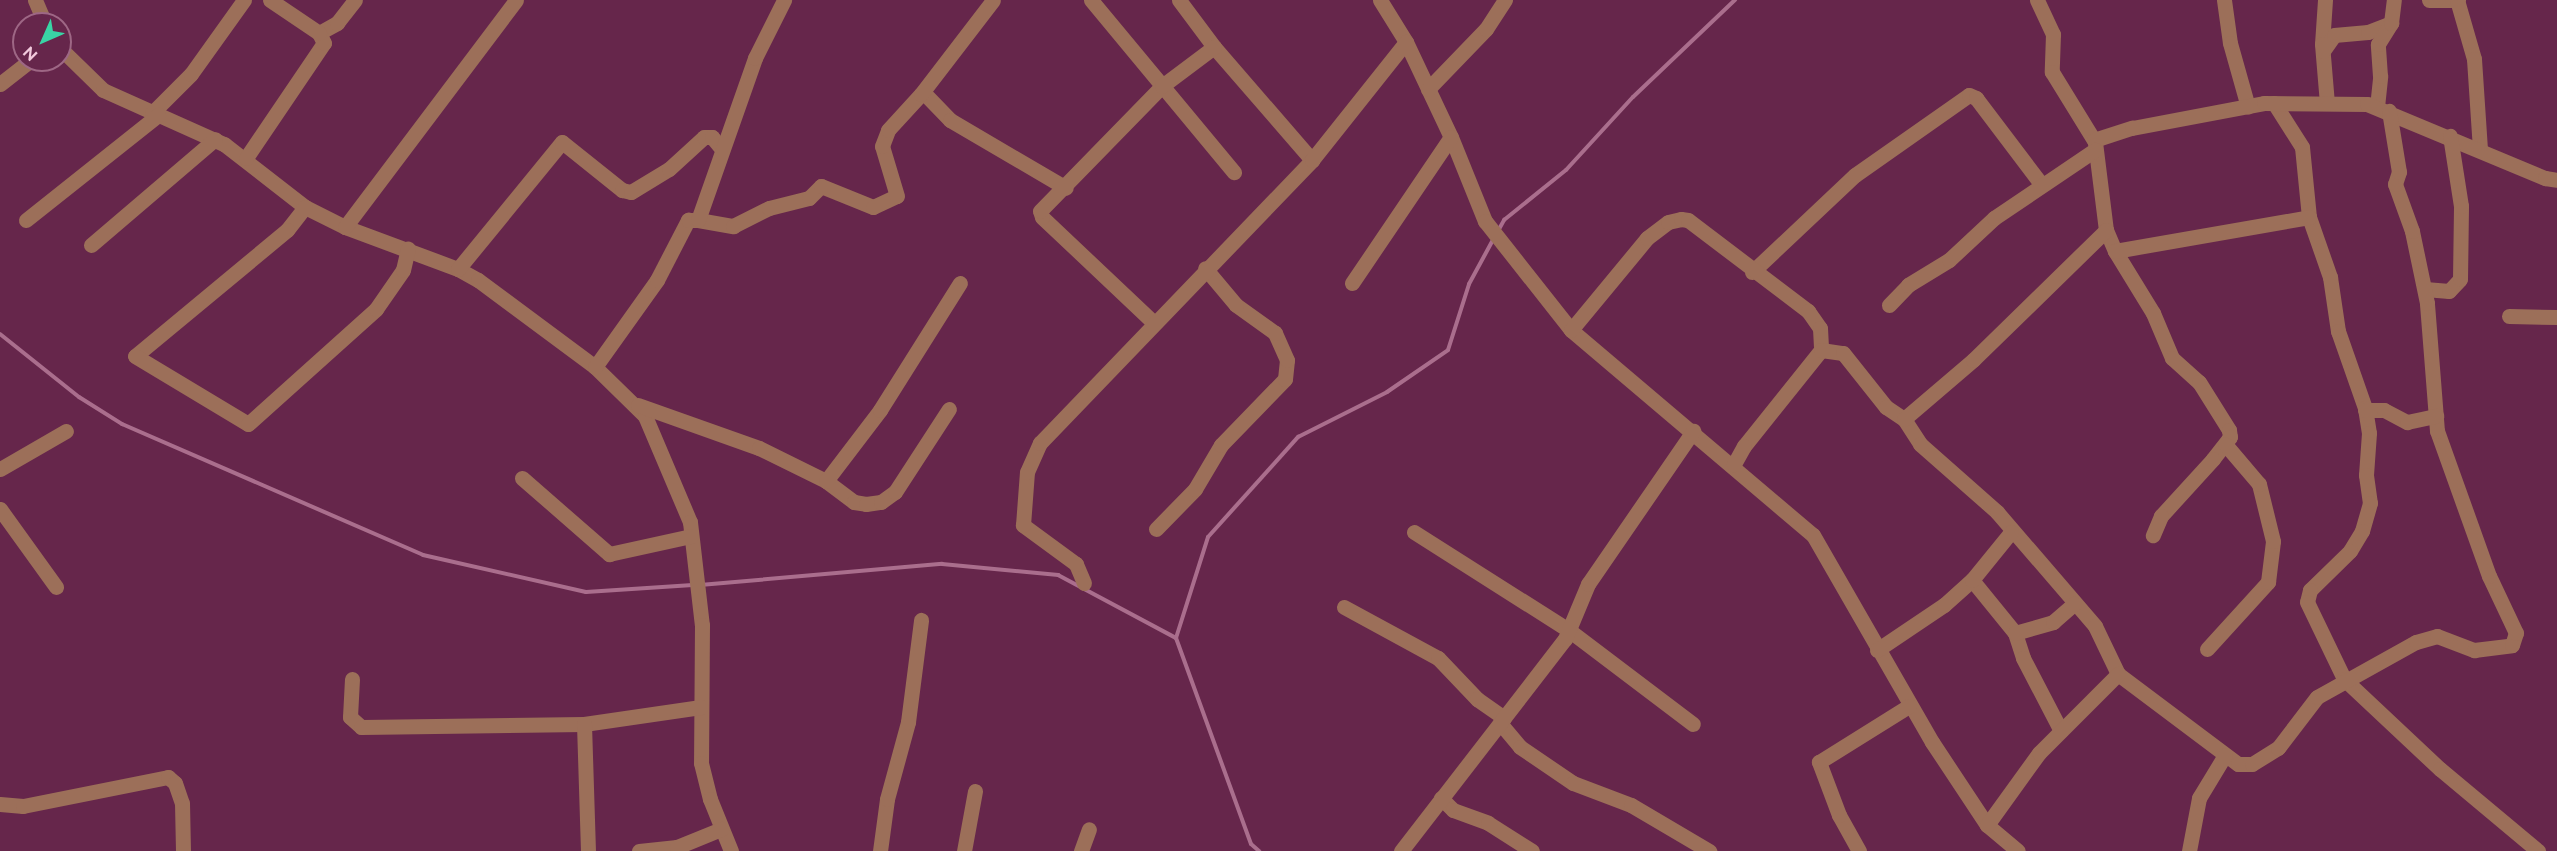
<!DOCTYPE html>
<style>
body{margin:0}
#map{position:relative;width:2557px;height:851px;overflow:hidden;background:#66264b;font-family:Raleway,sans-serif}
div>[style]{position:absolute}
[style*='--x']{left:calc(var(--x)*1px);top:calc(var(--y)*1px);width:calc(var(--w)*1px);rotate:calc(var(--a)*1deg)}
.stream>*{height:4px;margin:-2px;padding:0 2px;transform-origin:2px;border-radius:2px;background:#aa6e8d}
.minor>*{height:15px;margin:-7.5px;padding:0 7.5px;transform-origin:7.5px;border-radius:7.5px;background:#9c6f59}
span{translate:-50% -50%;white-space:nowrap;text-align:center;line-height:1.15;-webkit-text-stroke:6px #66264b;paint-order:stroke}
.north{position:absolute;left:12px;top:12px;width:60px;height:60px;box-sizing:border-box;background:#66264b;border:2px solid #9e6785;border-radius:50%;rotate:225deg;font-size:16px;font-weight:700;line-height:24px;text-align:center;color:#f1c9dc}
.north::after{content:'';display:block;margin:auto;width:21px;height:27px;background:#39d4a5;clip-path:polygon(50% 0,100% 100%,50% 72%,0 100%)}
</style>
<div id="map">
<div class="stream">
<div style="--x:1498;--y:231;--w:13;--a:-61"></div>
<div style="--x:1504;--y:220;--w:80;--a:-38.9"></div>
<div style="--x:1566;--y:170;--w:99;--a:-47.5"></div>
<div style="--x:1633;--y:97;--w:141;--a:-43.6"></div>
<div style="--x:0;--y:334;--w:101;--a:38.6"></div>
<div style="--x:79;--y:397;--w:51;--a:32.1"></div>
<div style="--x:122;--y:424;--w:328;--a:23.5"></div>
<div style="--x:423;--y:555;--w:167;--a:12.8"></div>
<div style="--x:586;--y:592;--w:107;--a:-3.7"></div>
<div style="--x:700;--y:585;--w:243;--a:-5"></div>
<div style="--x:942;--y:564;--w:117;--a:5.4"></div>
<div style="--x:1058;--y:575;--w:134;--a:28.1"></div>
<div style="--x:1176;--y:638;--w:219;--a:70"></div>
<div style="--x:1251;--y:844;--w:11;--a:41"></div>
<div style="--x:1176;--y:638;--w:106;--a:-72.4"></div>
<div style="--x:1208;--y:537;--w:135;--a:-48"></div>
<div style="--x:1298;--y:437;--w:100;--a:-26.8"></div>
<div style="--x:1387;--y:392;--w:74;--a:-34.5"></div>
<div style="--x:1448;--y:350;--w:69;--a:-72.3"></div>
<div style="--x:1469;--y:284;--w:52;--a:-61.5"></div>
</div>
<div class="minor">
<div style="--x:35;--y:0;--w:26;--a:67"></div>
<div style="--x:1091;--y:0;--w:224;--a:50.3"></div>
<div style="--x:1179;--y:0;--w:59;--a:53.3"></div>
<div style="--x:1214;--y:47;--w:150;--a:49.1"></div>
<div style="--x:1380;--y:0;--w:49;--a:58.2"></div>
<div style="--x:1406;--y:42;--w:105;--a:64.7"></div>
<div style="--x:1451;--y:137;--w:91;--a:68"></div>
<div style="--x:1485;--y:221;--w:139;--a:51.7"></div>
<div style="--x:1571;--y:330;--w:317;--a:40.3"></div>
<div style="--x:1813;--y:535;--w:239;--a:60.1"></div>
<div style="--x:1932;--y:742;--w:100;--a:56.5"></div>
<div style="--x:1987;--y:825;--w:40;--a:40"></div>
<div style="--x:2037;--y:0;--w:38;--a:65"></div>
<div style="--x:2053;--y:34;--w:38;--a:92"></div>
<div style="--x:2052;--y:72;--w:82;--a:58.4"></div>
<div style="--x:2095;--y:142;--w:89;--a:82.9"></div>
<div style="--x:2106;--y:230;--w:23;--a:67"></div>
<div style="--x:2115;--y:251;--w:73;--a:58.5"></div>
<div style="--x:2153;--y:313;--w:49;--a:67.1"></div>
<div style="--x:2172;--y:358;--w:36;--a:42"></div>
<div style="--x:2199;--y:382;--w:57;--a:58"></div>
<div style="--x:2229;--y:430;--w:7;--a:82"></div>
<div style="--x:2230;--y:437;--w:28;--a:128"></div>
<div style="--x:2213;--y:459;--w:77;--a:132.4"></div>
<div style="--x:2161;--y:516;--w:21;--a:113"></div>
<div style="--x:2224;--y:0;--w:43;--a:82.1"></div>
<div style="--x:2230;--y:43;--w:66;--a:74.3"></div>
<div style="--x:2325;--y:0;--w:44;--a:93.9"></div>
<div style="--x:2322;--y:44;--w:59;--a:85.2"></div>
<div style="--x:2429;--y:0;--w:29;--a:0"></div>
<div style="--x:2457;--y:0;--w:61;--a:73.9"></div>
<div style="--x:2474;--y:59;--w:90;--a:86.2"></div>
<div style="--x:319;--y:33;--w:21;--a:-29"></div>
<div style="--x:337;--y:23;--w:29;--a:-52"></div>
<div style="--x:60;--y:48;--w:60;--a:44.3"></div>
<div style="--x:103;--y:90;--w:133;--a:24.1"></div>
<div style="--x:224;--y:144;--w:103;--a:37.9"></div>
<div style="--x:305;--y:207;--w:45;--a:26.6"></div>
<div style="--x:345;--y:227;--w:121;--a:20.4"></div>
<div style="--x:458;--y:269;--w:23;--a:29"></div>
<div style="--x:478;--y:280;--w:146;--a:36.6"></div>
<div style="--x:595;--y:367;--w:70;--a:44.4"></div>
<div style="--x:645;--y:416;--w:115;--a:67"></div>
<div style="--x:690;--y:522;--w:104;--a:83.4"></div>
<div style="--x:702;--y:625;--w:138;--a:90.4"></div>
<div style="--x:701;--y:763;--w:37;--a:76"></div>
<div style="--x:710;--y:799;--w:56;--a:68"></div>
<div style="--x:2323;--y:51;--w:19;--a:-55"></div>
<div style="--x:2334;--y:35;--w:34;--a:-5"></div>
<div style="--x:2368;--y:32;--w:25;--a:-21"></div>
<div style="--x:0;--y:84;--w:39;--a:-38"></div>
<div style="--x:1428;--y:89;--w:83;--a:-46"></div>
<div style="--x:1486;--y:29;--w:35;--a:-57"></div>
<div style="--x:923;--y:92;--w:39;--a:46"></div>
<div style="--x:950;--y:120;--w:134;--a:30.4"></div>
<div style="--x:2274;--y:103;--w:52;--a:57.5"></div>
<div style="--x:2302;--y:147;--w:70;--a:84.3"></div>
<div style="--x:2309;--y:217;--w:64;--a:70.7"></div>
<div style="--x:2330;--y:277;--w:55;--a:81.6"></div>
<div style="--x:2338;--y:331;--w:82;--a:70.7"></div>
<div style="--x:2365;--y:408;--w:25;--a:81"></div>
<div style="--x:2369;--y:433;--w:42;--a:94.1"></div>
<div style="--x:2366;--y:475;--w:28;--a:82"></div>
<div style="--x:2370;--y:503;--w:29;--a:106"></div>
<div style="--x:2362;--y:531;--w:23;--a:121"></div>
<div style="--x:2350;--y:551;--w:56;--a:135.7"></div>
<div style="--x:2310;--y:590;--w:12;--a:104"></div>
<div style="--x:2307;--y:602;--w:85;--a:64.3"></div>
<div style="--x:2344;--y:679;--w:132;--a:43.2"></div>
<div style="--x:2440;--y:769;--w:128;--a:39.9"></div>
<div style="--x:2377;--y:107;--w:31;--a:-84"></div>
<div style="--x:2380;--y:76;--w:32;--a:-94"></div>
<div style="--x:2378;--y:44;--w:25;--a:-58"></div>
<div style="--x:2391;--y:23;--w:23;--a:-83"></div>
<div style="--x:152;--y:113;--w:55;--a:-45"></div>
<div style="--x:191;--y:74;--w:91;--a:-54.4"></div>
<div style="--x:2094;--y:140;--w:40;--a:-18"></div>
<div style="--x:2132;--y:128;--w:134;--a:-10.7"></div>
<div style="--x:2264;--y:103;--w:103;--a:0.6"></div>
<div style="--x:2367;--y:104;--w:193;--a:22.6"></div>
<div style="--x:2545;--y:178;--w:12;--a:9"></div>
<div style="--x:246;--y:158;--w:139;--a:-55.9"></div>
<div style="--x:324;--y:43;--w:11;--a:-117"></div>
<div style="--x:319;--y:33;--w:59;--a:-146"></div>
<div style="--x:305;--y:207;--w:29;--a:128"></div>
<div style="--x:287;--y:230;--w:197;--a:140.3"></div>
<div style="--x:135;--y:356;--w:132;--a:31"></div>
<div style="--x:248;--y:424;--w:172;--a:-41.9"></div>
<div style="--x:376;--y:309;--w:47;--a:-55.3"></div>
<div style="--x:403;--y:270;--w:22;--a:-77"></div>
<div style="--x:26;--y:220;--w:169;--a:-38.5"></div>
<div style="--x:698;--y:220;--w:36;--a:10"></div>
<div style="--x:733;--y:226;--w:40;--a:-26.6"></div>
<div style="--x:769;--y:208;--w:41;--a:-14"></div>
<div style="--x:809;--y:198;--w:17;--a:-45"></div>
<div style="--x:821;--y:186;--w:56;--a:22"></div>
<div style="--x:873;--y:207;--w:26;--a:-25"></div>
<div style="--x:897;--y:196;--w:52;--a:-106.7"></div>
<div style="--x:882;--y:146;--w:17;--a:-69"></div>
<div style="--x:888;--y:130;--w:49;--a:-47.5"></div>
<div style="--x:921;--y:94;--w:118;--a:-52.5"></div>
<div style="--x:345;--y:227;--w:284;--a:-53"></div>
<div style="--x:91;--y:245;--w:163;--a:-40.5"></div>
<div style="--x:2115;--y:251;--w:197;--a:-9.9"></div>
<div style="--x:458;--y:269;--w:164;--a:-50.7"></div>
<div style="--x:562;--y:142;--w:77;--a:38.7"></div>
<div style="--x:622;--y:190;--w:9;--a:13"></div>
<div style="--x:631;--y:192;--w:44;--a:-31.2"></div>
<div style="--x:669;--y:169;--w:47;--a:-42.4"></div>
<div style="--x:704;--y:137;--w:8;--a:0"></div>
<div style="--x:712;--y:137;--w:14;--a:51"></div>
<div style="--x:1752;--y:272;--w:141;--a:-43.3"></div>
<div style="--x:1855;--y:175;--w:139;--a:-35.1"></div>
<div style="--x:1969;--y:95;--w:8;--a:23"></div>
<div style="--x:1976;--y:98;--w:108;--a:52.9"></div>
<div style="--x:1352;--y:283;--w:176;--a:-55.9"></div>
<div style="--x:2425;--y:289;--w:24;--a:5"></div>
<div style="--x:2449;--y:291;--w:16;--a:-47"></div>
<div style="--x:2460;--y:279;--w:73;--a:-89.2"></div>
<div style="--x:2461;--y:206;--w:71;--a:-98.9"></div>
<div style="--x:1889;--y:305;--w:28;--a:-46"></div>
<div style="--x:1908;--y:285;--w:48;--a:-31.4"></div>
<div style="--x:1949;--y:260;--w:62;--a:-43"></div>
<div style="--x:1994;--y:218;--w:122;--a:-34"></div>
<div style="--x:2509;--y:316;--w:48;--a:1.2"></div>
<div style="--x:1154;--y:323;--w:154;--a:-136.6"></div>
<div style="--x:1042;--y:217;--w:6;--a:-108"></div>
<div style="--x:1040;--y:211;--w:175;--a:-45.7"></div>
<div style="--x:1162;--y:86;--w:65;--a:-36.9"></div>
<div style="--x:1571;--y:330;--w:119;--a:-50.4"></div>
<div style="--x:1647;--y:238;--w:26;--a:-37"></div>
<div style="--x:1668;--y:222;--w:13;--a:-13"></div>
<div style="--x:1681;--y:219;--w:7;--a:8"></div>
<div style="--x:1688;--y:220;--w:151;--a:37.2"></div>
<div style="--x:1808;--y:311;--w:21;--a:55"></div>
<div style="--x:1820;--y:328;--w:22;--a:87"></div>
<div style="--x:1821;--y:350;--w:123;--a:128.7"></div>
<div style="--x:1744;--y:446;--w:21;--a:119"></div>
<div style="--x:1821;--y:350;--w:22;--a:8"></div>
<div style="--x:1843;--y:353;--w:69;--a:51.5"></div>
<div style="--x:1886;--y:407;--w:22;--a:34"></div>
<div style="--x:1904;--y:419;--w:30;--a:57"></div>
<div style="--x:1920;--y:444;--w:103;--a:41.4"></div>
<div style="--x:1997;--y:512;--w:150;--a:49.3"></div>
<div style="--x:2095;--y:626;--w:53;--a:64.4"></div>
<div style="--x:2118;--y:674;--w:150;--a:36.9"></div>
<div style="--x:2238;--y:764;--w:14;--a:0"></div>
<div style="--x:2252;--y:764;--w:31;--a:-32"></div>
<div style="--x:2278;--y:748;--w:64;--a:-52.6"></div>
<div style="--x:2317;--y:697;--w:113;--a:-29.1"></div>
<div style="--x:2416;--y:642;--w:22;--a:-16"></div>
<div style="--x:2437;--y:636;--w:40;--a:21"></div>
<div style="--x:2474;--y:650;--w:38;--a:-7"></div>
<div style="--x:2512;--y:645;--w:13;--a:-72"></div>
<div style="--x:2516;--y:633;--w:63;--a:-115.3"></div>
<div style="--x:2489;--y:576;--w:154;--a:-109.7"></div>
<div style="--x:2437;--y:431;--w:128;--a:-94.5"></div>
<div style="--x:2427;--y:303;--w:74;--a:-101.8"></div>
<div style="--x:2412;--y:231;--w:50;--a:-109.9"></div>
<div style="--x:2395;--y:184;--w:13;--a:-72"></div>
<div style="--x:2399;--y:172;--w:62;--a:-99.3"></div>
<div style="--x:595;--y:367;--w:107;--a:-54.5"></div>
<div style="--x:657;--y:280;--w:68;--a:-62.7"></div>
<div style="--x:688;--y:220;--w:10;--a:0"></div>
<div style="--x:698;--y:220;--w:172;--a:-70.6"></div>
<div style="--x:755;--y:58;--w:65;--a:-63.4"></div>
<div style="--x:638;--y:405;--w:128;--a:19.6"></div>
<div style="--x:759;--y:448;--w:75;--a:26.2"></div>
<div style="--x:826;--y:481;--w:35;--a:37"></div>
<div style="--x:854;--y:502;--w:12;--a:9"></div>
<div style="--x:866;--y:504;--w:15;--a:-8"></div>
<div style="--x:881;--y:502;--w:17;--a:-36"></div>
<div style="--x:895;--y:492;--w:99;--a:-57"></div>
<div style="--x:2365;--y:410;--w:19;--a:0"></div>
<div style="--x:2384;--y:410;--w:26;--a:28"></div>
<div style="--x:2407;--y:422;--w:30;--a:-12"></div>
<div style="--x:1904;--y:419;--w:91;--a:-40.5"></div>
<div style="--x:1973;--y:360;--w:186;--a:-44.3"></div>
<div style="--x:0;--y:469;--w:76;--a:-29.9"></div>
<div style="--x:522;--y:478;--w:116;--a:41.1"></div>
<div style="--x:609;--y:554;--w:84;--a:-12.4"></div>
<div style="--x:826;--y:481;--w:89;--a:-52.7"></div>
<div style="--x:880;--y:410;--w:150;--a:-57.8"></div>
<div style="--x:0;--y:509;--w:96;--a:54.3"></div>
<div style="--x:1156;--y:529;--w:56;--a:-45.7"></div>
<div style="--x:1195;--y:489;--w:51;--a:-59.4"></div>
<div style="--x:1221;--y:445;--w:92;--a:-45.9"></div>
<div style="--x:1285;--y:379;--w:19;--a:-84"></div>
<div style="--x:1287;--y:360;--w:30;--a:-114"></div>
<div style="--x:1275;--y:333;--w:48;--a:-144.3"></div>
<div style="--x:1236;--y:305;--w:48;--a:-130"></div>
<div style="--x:1414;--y:532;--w:185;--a:32.4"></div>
<div style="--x:1570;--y:631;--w:154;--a:37.1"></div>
<div style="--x:1972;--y:580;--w:68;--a:50.9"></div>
<div style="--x:2015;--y:633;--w:26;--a:72"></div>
<div style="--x:2023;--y:658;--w:82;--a:62.5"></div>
<div style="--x:1084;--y:583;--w:21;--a:-113"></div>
<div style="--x:1076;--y:564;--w:66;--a:-143.7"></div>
<div style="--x:1023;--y:525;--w:53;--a:-85.7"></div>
<div style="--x:1027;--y:472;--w:32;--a:-66"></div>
<div style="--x:1040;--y:443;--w:393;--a:-46.1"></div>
<div style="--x:1312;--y:160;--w:151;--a:-51.5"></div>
<div style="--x:1344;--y:607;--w:107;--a:28.5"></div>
<div style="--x:1438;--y:658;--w:57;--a:46.4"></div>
<div style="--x:1477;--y:699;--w:33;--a:35"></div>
<div style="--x:2015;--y:633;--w:40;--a:-16"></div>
<div style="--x:2053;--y:622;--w:28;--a:-41"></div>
<div style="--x:2207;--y:649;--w:91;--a:-47.7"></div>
<div style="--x:2268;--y:582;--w:41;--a:-83"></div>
<div style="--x:2273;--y:541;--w:59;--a:-103.8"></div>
<div style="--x:2259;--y:484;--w:52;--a:-130.4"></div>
<div style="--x:1877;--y:650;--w:81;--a:-33.9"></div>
<div style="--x:1944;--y:605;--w:38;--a:-42"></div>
<div style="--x:1972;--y:580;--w:62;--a:-50.9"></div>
<div style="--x:352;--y:679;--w:38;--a:93"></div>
<div style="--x:350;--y:717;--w:15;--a:42"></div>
<div style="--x:361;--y:727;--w:223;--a:-0.8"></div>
<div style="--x:584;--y:724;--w:118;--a:-8.3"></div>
<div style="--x:1500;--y:723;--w:31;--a:50"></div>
<div style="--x:1520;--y:747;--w:64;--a:34.2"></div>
<div style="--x:1573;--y:783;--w:62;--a:20.8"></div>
<div style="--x:1631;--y:805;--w:91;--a:30.5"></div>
<div style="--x:584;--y:724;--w:127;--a:88.2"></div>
<div style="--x:1441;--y:798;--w:17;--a:45"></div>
<div style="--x:1453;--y:810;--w:37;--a:20"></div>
<div style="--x:1488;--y:823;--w:52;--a:32.5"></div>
<div style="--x:0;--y:804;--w:23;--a:5"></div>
<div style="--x:23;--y:806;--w:148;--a:-11.3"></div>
<div style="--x:168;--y:777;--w:9;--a:41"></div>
<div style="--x:175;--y:783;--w:21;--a:71"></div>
<div style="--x:182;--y:803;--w:48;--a:88.8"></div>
<div style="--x:1987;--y:825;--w:89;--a:-54.2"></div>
<div style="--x:2039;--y:753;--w:112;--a:-45"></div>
<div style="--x:639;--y:851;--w:38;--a:-6"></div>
<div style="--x:677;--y:847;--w:48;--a:-22.2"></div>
<div style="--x:880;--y:851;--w:52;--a:-82.3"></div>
<div style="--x:887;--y:799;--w:80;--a:-74.7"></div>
<div style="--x:908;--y:722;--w:103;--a:-82.7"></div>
<div style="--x:964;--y:851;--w:61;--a:-79.6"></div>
<div style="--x:1081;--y:851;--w:23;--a:-70"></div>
<div style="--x:1401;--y:851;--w:268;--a:-52.3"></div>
<div style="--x:1565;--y:639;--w:60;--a:-67.3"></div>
<div style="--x:1588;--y:584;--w:186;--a:-55.5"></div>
<div style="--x:1859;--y:851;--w:41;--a:-119.1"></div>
<div style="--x:1839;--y:815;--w:57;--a:-110.7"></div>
<div style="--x:1819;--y:762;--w:106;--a:-31.9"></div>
<div style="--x:2189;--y:851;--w:54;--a:-79.3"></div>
<div style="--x:2199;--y:798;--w:50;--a:-58.8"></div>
</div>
<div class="north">N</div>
</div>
